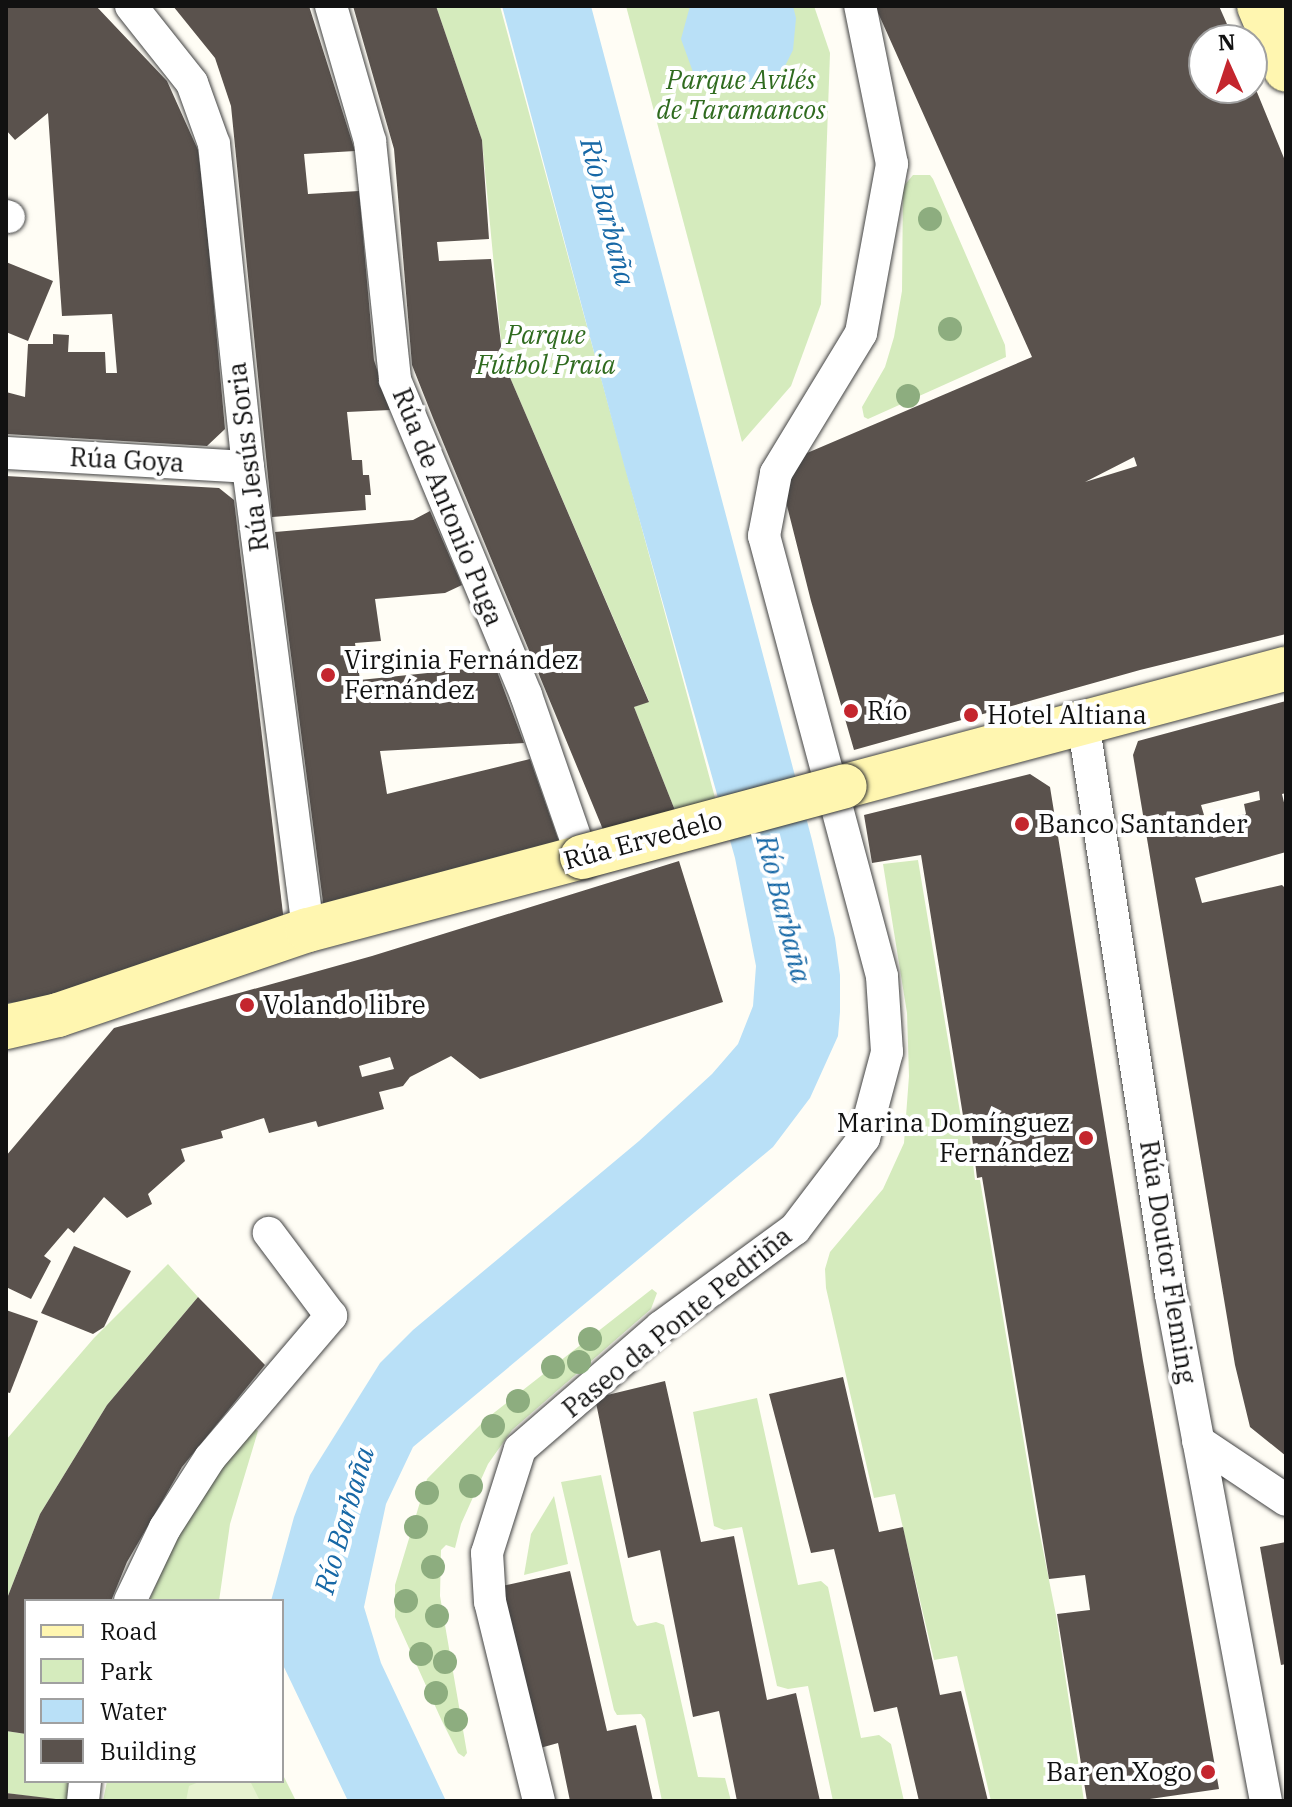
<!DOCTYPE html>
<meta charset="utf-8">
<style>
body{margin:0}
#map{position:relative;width:1292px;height:1807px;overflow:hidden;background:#fffdf5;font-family:"IBM Plex Serif",serif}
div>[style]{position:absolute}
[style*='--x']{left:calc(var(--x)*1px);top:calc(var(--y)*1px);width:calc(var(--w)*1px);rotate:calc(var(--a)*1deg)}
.green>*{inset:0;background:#d5ebbd}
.pitch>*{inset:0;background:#e6f2cf}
.water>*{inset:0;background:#b9e0f7}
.building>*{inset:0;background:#5a524d}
.roads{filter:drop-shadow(0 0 2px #444) drop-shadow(0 0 2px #444)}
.street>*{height:32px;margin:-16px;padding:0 16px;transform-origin:16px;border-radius:16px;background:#fff}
.secondary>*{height:44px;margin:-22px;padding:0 22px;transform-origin:22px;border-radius:22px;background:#fff6b0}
.bridges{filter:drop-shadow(0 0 2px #333) drop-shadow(0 0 2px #333)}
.secondary-bridge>*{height:44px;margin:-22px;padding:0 22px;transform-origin:22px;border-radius:22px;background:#fff6b0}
.trees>*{width:24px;height:24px;margin:-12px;border-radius:50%;background:#8dad7f}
.dots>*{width:22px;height:22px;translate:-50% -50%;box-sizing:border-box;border:4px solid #fff;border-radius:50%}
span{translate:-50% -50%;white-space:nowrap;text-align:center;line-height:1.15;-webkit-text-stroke:8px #fff;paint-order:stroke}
.park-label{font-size:26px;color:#2f6b1f;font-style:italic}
.street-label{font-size:26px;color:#111}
.poi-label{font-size:26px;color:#111}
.left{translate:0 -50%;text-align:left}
.right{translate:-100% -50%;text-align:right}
.water-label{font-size:28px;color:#1768a6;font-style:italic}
.frame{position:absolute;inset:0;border:8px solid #111;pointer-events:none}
.legend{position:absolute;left:24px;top:1599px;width:260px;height:184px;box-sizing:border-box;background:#fff;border:2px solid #a0a0a0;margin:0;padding:10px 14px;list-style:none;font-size:24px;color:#111}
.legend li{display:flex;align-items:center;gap:16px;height:40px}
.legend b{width:40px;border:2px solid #a0a0a0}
.north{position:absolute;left:1188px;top:24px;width:80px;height:80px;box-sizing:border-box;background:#fff;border:2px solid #a0a0a0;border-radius:50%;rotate:357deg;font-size:22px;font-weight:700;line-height:32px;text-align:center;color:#111}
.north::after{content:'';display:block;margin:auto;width:28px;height:36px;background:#c4262e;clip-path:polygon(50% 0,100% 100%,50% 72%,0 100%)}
</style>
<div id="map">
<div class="green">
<div style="clip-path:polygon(436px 6px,500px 6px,717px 805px,678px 818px,634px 707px,649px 701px,503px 361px,482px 140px)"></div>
<div style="clip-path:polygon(626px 6px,814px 6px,830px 53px,821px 304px,791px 386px,742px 442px)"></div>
<div style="clip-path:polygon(913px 175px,930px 175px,933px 179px,1005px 345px,1006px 357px,868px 419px,864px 417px,862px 407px,885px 367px,894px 337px,902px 291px,903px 187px)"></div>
<div style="clip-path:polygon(918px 860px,963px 1130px,969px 1131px,975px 1180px,980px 1180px,1037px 1520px,1056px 1615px,1084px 1801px,991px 1801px,957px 1656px,934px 1660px,895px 1494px,874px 1498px,826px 1288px,825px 1269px,830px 1252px,883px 1189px,904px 1143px,909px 1076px,907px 1013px,883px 864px)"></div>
<div style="clip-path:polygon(168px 1264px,198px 1297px,107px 1405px,40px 1514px,6px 1601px,6px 1440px,94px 1338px)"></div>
<div style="clip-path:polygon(652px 1289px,657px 1293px,651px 1309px,512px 1430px,488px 1464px,461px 1524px,455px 1548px,446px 1545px,441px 1550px,440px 1596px,467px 1753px,464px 1757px,458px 1753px,441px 1719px,395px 1617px,395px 1585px,427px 1479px,486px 1419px)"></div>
<div style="clip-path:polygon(757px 1398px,798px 1585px,821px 1581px,828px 1587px,861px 1738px,879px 1735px,891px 1744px,904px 1801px,833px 1801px,808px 1686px,788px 1689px,777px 1686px,742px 1527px,724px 1530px,714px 1526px,693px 1412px)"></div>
<div style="clip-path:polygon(247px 1422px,258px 1431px,230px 1524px,219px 1601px,149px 1601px,182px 1525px)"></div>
<div style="clip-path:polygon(601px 1475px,633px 1620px,637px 1626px,656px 1622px,664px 1625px,698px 1777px,725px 1778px,731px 1801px,662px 1801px,645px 1719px,641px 1714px,617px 1715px,614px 1710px,561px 1482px)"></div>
<div style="clip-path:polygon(554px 1496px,568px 1564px,524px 1575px,531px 1534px)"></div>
<div style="clip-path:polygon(6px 1731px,26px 1734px,26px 1781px,68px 1781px,67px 1801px,6px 1793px)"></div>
<div style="clip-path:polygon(282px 1773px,296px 1801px,103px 1801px,107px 1781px,282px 1781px)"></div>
</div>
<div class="pitch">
<div style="clip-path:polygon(201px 1781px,250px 1781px,260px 1801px,186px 1801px,189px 1786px)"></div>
</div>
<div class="water">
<div style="clip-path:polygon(502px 6px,591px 6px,812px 840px,835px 938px,840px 975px,840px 1012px,838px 1036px,810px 1098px,773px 1147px,413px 1447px,386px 1504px,364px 1607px,381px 1663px,446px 1801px,348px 1801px,282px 1663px,282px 1601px,271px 1601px,294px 1517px,310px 1475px,380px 1363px,413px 1330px,639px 1141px,712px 1074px,738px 1044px,753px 1006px,756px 966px,735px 858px,624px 465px)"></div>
<div style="clip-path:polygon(690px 6px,793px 6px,796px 18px,793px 50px,783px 70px,765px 88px,733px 92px,693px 72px,681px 39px)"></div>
</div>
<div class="building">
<div style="clip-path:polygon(6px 6px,96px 6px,167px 81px,198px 150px,205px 206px,225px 429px,207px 446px,6px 434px,6px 392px,25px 397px,28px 344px,53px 344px,53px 334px,69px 335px,68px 352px,105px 352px,106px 373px,117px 373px,112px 314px,62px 316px,48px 113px,15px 140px,6px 130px)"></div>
<div style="clip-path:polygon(173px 6px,309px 6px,355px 151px,304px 154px,308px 194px,359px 191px,374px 360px,390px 410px,347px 412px,352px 460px,362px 460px,363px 475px,369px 475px,371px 495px,365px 495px,366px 510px,272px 517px,231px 106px,215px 58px)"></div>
<div style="clip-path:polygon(353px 6px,436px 6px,482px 140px,489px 239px,437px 242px,439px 261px,491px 259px,503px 361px,649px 702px,634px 707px,678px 818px,604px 832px,433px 418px,412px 365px,394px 149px)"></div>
<div style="clip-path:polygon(evenodd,875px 6px,1219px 6px,1234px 40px,1204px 40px,1204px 88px,1252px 88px,1252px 80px,1286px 163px,1286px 634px,1140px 670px,854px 750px,811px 601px,783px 490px,800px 456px,1032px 357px,875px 6px,1134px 457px,1137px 466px,1085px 482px,1134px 457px)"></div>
<div style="clip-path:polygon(6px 262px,53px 281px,28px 341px,6px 332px)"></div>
<div style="clip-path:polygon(6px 476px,219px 488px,234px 500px,284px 922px,36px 1001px,6px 1003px)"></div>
<div style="clip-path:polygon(430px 511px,462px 585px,445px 593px,375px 599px,381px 641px,355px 643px,360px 680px,495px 666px,524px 743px,380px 751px,387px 794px,530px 759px,564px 856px,324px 910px,275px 532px,413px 520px)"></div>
<div style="clip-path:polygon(evenodd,1286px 701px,1286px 793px,1282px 794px,1286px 811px,1286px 852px,1195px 878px,1202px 903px,1282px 885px,1286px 889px,1286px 1456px,1250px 1427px,1235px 1365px,1133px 755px,1138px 741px,1286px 701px,1259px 791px,1260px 800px,1244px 804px,1246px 814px,1196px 826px,1193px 817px,1204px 815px,1201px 805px,1259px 791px)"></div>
<div style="clip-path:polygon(1030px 774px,1050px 787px,1143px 1361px,1219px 1789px,1136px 1801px,1087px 1801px,1057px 1614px,1090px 1610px,1085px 1575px,1049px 1579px,982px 1177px,977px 1178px,971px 1128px,965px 1128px,921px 855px,872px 863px,864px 815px)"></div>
<div style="clip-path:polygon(evenodd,679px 861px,723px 1002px,480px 1079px,451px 1056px,410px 1077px,403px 1086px,379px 1092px,384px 1109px,318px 1127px,316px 1121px,269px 1133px,264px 1118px,221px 1131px,223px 1138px,181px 1149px,185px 1161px,148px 1194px,152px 1204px,127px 1218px,104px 1197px,74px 1233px,68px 1228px,44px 1256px,51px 1261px,31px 1299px,6px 1287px,6px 1156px,114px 1028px,372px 956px,679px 861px,390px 1057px,394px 1069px,362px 1077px,359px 1066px,390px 1057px)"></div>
<div style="clip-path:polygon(74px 1246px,131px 1271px,104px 1327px,93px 1334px,41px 1313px)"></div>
<div style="clip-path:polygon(198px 1297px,265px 1365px,182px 1467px,127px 1562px,111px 1601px,26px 1601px,26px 1734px,6px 1731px,6px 1601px,40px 1514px,107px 1405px)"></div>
<div style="clip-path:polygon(6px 1310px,38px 1321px,10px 1393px,6px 1392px)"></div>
<div style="clip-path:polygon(843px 1377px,879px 1532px,903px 1527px,940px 1695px,961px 1691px,988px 1801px,919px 1801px,897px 1707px,874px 1712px,834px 1549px,811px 1553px,769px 1394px)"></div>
<div style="clip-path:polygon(665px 1381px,701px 1542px,734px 1536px,767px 1700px,796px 1693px,820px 1801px,737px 1801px,719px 1711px,693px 1717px,660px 1550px,628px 1558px,595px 1398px)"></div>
<div style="clip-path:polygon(1286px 1542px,1286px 1664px,1281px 1665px,1260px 1547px)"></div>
<div style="clip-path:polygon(570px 1571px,607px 1731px,636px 1725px,653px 1801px,570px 1801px,558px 1743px,533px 1750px,498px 1587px)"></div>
<div style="clip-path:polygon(6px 1793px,56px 1799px,56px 1801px,6px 1801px)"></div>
</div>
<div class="roads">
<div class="street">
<div style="--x:131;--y:6;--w:98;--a:51.6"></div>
<div style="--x:192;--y:83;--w:65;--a:70.2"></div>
<div style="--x:214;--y:144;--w:325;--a:84"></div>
<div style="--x:248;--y:467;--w:467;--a:82.6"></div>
<div style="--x:331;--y:6;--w:141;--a:73.9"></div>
<div style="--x:370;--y:141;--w:240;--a:84"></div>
<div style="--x:395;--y:380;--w:341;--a:67.4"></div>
<div style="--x:526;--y:695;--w:171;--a:70.9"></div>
<div style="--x:6;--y:216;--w:3;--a:18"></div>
<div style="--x:6;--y:453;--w:242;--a:3.3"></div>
<div style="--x:1083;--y:721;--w:581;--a:81.28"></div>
<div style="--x:1171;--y:1295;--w:515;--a:79.37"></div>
<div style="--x:1198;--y:1441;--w:106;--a:33.8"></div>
<div style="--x:130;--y:1601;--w:81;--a:-64.4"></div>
<div style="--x:165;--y:1528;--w:83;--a:-57.3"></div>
<div style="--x:210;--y:1458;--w:187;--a:-49.6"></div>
<div style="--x:331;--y:1316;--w:104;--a:-126.8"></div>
<div style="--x:83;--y:1801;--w:20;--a:-84"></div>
<div style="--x:539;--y:1801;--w:205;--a:-103.8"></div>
<div style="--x:490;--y:1602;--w:49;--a:-93.5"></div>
<div style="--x:487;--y:1553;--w:109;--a:-72.4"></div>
<div style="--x:520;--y:1449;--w:186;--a:-40.9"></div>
<div style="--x:661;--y:1327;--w:166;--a:-36.2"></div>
<div style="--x:795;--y:1229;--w:114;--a:-52.8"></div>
<div style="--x:864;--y:1138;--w:89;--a:-75"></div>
<div style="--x:887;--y:1052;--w:76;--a:-93.8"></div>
<div style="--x:882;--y:976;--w:456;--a:-105"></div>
<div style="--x:764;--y:536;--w:64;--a:-79.2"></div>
<div style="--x:776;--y:473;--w:164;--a:-58.7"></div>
<div style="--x:861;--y:333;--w:172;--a:-79.6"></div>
<div style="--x:892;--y:164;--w:161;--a:-101.4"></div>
</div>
<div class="secondary">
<div style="--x:1259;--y:6;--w:69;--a:67.1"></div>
<div style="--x:845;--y:786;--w:456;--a:-14.9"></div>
<div style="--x:6;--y:1027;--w:53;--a:-13"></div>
<div style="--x:58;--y:1015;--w:264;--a:-18.8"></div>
<div style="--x:308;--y:930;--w:284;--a:-14.9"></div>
</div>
</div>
<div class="bridges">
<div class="secondary-bridge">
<div style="--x:582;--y:857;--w:272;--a:-15.1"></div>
</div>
</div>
<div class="trees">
<div style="left:930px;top:219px"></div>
<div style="left:950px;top:329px"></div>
<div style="left:908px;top:396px"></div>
<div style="left:590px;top:1339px"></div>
<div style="left:579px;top:1362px"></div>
<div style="left:553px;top:1367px"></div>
<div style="left:518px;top:1401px"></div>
<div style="left:493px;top:1426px"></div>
<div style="left:471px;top:1486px"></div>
<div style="left:427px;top:1493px"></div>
<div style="left:416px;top:1527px"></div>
<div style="left:433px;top:1567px"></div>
<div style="left:406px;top:1601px"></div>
<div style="left:437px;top:1616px"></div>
<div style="left:421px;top:1654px"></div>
<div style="left:445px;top:1662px"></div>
<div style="left:436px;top:1693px"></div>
<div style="left:456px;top:1720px"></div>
</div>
<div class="dots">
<div style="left:328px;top:675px;background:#c4262e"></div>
<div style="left:851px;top:711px;background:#c4262e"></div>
<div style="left:971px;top:715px;background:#c4262e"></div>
<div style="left:1022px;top:824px;background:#c4262e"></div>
<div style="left:247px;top:1005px;background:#c4262e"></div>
<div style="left:1086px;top:1138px;background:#c4262e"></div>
<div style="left:1208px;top:1772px;background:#c4262e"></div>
</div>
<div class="park-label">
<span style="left:741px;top:95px">Parque Avilés<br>de Taramancos</span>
<span style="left:546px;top:350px">Parque<br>Fútbol Praia</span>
</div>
<div class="street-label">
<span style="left:248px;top:457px;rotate:-97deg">Rúa Jesús Soria</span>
<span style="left:127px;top:460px;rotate:3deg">Rúa Goya</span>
<span style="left:448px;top:507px;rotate:68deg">Rúa de Antonio Puga</span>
<span style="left:643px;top:840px;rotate:-15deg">Rúa Ervedelo</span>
<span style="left:1168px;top:1262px;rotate:81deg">Rúa Doutor Fleming</span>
<span style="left:677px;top:1322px;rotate:-39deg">Paseo da Ponte Pedriña</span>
</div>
<div class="poi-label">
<span class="left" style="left:344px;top:675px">Virginia Fernández<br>Fernández</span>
<span class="left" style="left:867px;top:711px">Río</span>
<span class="left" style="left:987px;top:715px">Hotel Altiana</span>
<span class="left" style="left:1038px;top:824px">Banco Santander</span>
<span class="left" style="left:263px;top:1005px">Volando libre</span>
<span class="right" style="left:1070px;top:1138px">Marina Domínguez<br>Fernández</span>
<span class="right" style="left:1192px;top:1772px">Bar en Xogo</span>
</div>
<div class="water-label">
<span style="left:608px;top:212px;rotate:76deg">Río Barbaña</span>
<span style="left:784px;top:909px;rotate:76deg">Río Barbaña</span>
<span style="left:344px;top:1520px;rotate:-74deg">Río Barbaña</span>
</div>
<div class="frame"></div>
<ul class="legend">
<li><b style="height:10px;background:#fff6b0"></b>Road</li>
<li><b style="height:22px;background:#d5ebbd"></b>Park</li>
<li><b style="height:22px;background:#b9e0f7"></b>Water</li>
<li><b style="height:22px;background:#5a524d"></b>Building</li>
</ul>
<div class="north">N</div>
</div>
